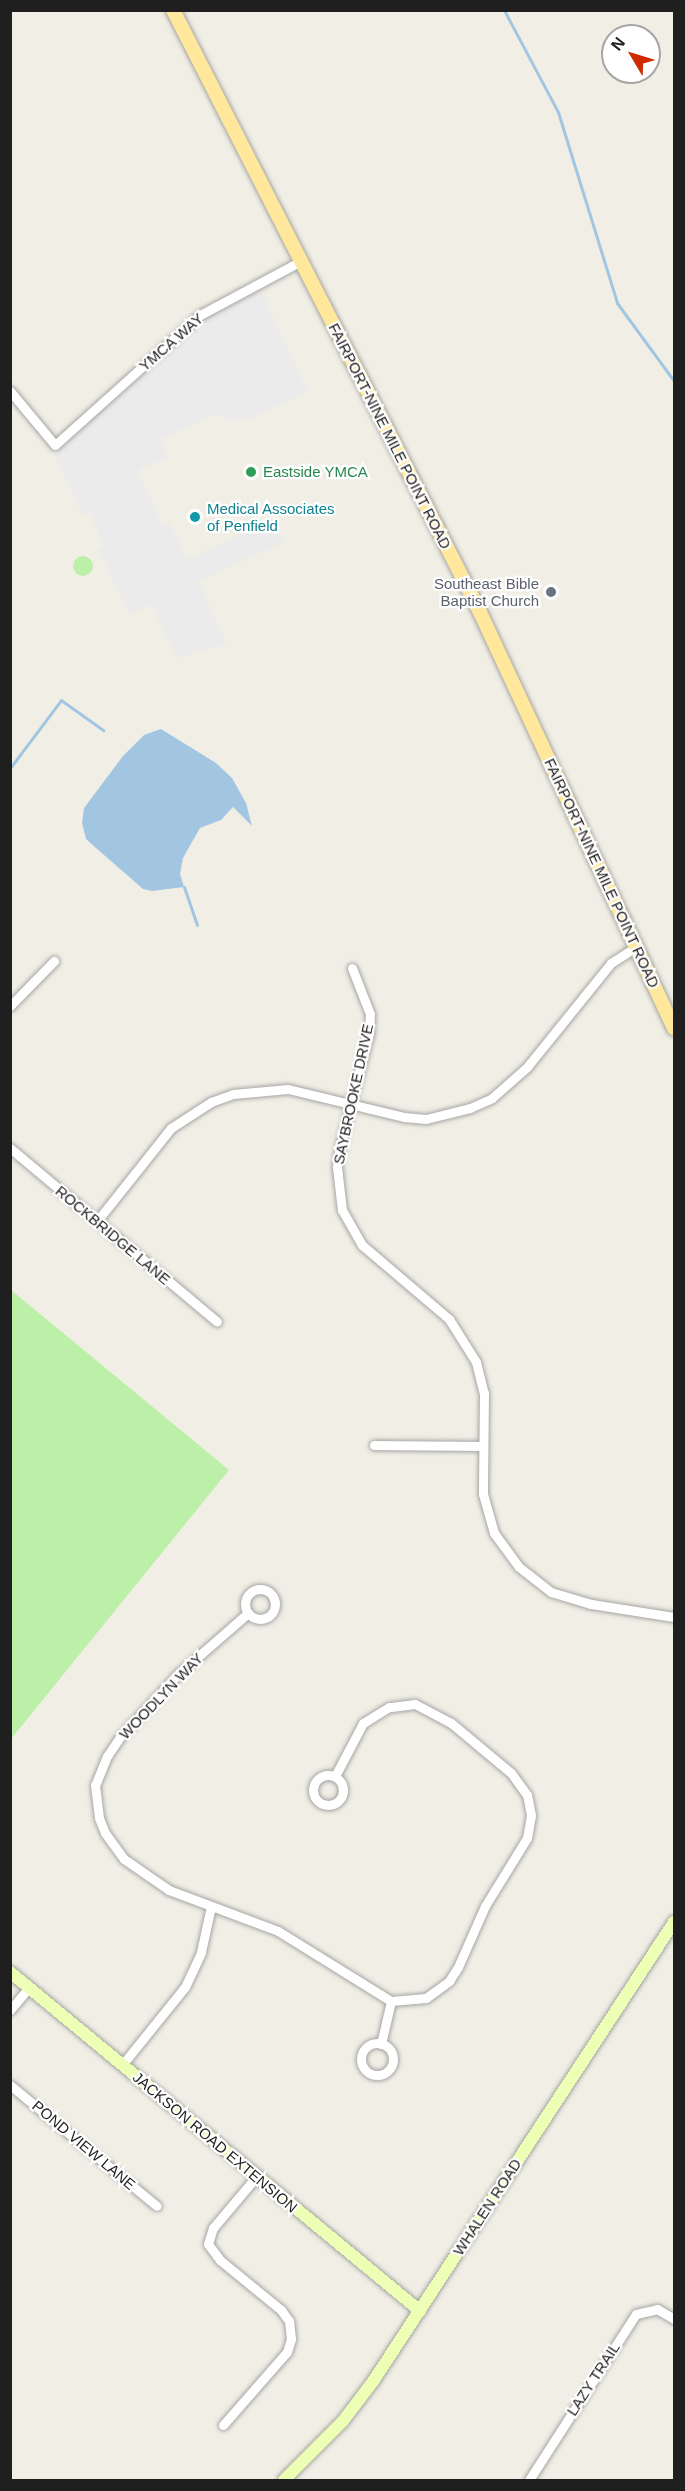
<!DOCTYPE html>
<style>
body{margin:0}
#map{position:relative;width:685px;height:2491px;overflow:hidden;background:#f1efe5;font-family:Helvetica,sans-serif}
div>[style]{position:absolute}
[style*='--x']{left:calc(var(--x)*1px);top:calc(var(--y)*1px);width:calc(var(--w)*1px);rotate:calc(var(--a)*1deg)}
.grass>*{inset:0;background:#bcefa7}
.round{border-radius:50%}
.parking>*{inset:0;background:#ebebeb}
.water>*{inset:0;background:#a2c6e2}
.stream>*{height:3px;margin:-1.5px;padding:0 1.5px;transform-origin:1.5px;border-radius:1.5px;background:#a2c6e2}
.roads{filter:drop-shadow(0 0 2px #a6a6a6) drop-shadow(0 0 2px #a6a6a6)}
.street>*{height:9px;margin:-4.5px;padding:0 4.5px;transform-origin:4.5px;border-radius:4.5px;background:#fff}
.street>.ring{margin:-4.5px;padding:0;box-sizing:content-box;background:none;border:9px solid #fff;border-radius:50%}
.secondary>*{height:12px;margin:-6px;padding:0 6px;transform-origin:6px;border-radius:6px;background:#ecffb5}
.primary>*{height:14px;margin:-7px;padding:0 7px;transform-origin:7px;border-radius:7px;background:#ffe89c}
.dots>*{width:16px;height:16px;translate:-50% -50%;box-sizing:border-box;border:3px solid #fff;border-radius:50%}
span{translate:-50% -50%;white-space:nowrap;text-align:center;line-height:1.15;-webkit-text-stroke:4.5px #fff;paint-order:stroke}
.street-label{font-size:15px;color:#1f1f1f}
.leisure-label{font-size:15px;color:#27864d}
.left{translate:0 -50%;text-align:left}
.culture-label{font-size:15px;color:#0d838f}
.worship-label{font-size:15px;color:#5b616d}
.right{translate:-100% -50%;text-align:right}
.frame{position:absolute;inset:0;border:12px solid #1f1f1f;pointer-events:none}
.north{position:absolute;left:601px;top:24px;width:60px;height:60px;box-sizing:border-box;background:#fff;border:2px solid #a5a5a5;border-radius:50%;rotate:308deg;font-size:16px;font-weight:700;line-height:24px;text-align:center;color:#1f1f1f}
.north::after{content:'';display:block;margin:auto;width:21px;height:27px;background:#cf2a00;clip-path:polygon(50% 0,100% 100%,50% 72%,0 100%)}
</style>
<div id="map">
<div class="grass">
<div class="round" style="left:73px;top:556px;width:20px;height:20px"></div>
<div style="clip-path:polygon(11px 1290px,229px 1470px,11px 1739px,10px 1290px)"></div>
</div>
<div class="parking">
<div style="clip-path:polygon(261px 290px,308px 392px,247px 420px,230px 421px,216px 414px,161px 439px,169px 457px,138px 470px,163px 525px,170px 522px,187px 559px,274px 519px,284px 542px,199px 582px,227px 644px,177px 658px,151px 604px,129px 615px,98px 549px,104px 546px,90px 513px,83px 517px,54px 454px,208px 317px)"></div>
</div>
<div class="water">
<div style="clip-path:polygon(161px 729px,216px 763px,232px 778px,246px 803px,252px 826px,233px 807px,221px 820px,200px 828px,183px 858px,180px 874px,184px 887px,152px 891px,143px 889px,96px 848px,86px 839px,82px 823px,84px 808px,123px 756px,144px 735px)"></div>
</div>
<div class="stream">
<div style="--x:504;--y:10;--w:115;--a:62.1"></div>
<div style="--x:558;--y:112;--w:200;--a:72.8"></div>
<div style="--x:617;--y:303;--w:97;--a:53.8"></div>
<div style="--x:10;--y:768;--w:85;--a:-53.1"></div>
<div style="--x:61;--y:700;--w:52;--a:35.5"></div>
<div style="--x:184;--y:887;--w:40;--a:71.1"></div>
</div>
<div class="roads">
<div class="street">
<div style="--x:10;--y:391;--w:70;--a:50.2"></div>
<div style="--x:55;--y:445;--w:195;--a:-41.9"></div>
<div style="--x:200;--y:315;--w:115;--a:-28.1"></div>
<div style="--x:352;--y:968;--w:49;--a:68.6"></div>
<div style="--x:370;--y:1014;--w:19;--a:93"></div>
<div style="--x:369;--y:1033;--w:118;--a:104.3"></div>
<div style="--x:340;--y:1147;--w:20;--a:99"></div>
<div style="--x:337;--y:1167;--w:43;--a:83.4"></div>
<div style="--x:342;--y:1210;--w:40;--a:60.3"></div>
<div style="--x:362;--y:1245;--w:114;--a:40.4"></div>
<div style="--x:449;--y:1319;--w:51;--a:57.9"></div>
<div style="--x:476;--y:1362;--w:32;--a:76"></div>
<div style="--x:484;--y:1393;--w:101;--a:90.6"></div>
<div style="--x:483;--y:1494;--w:41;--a:74.2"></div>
<div style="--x:494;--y:1533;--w:42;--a:53.7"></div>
<div style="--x:519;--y:1567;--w:41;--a:38"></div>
<div style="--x:551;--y:1592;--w:42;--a:16.7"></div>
<div style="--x:591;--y:1604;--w:84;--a:8.9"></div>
<div style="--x:10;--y:1006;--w:63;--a:-45.6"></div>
<div style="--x:10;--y:1148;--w:270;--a:40"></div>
<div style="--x:97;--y:1221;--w:119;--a:-51.5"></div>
<div style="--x:171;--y:1128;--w:48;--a:-33"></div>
<div style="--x:211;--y:1102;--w:23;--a:-20"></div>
<div style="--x:233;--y:1094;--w:55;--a:-5.2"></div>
<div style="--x:288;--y:1089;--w:119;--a:13.6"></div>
<div style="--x:404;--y:1117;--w:22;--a:5"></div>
<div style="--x:426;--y:1119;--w:45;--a:-14"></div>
<div style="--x:470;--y:1108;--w:24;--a:-24"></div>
<div style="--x:492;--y:1098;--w:47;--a:-41.5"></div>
<div style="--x:527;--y:1067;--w:134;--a:-51.1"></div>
<div style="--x:611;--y:963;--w:30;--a:-33"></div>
<div style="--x:374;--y:1445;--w:108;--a:0.5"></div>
<div class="ring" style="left:245px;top:1589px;width:21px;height:21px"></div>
<div style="--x:248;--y:1613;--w:93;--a:138.9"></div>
<div style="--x:178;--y:1674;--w:86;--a:132.6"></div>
<div style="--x:120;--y:1737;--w:23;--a:124"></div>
<div style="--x:107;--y:1756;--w:31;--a:112"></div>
<div style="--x:95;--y:1785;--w:33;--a:83"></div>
<div style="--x:99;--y:1818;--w:16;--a:68"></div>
<div style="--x:105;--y:1833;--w:32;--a:54"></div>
<div style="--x:124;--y:1859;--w:55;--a:34.6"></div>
<div style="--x:169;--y:1890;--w:116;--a:20.6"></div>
<div style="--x:278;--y:1931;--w:133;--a:31.8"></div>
<div style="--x:391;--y:2001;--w:35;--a:-5"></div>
<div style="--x:426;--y:1998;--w:29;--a:-36"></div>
<div style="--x:449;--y:1981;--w:17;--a:-57"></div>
<div style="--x:458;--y:1967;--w:67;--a:-66.1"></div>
<div style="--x:485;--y:1906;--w:80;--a:-58.3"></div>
<div style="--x:527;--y:1838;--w:23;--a:-80"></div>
<div style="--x:531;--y:1815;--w:20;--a:-101"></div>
<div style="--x:527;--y:1795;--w:27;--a:-126"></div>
<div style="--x:511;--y:1773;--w:78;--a:-140.2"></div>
<div style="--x:451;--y:1723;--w:41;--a:-152.2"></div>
<div style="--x:415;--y:1704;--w:26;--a:173"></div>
<div style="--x:389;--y:1707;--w:31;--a:148"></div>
<div style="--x:363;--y:1723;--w:60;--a:117.8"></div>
<div class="ring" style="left:313px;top:1775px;width:21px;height:21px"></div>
<div style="--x:10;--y:2010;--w:30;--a:-50"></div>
<div class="ring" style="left:361px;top:2043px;width:23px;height:23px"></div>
<div style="--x:381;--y:2044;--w:44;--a:-76.9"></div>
<div style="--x:122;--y:2065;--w:100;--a:-51.1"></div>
<div style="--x:185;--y:1987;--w:38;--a:-65"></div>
<div style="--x:201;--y:1952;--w:47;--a:-77.7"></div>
<div style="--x:10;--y:2085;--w:190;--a:39.5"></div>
<div style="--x:223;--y:2425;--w:97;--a:-48.8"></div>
<div style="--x:287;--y:2352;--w:14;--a:-73"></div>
<div style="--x:291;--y:2339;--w:18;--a:-96"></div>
<div style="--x:289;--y:2321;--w:14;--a:-126"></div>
<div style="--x:281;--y:2310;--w:79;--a:-140.7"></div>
<div style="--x:220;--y:2260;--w:20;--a:-127"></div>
<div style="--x:208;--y:2244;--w:17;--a:-73"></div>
<div style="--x:213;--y:2228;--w:67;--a:-49.9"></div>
<div style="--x:529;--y:2480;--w:197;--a:-57.2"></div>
<div style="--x:636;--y:2314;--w:22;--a:-13"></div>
<div style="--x:657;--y:2309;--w:20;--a:30"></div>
</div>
<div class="secondary">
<div style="--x:10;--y:1972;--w:532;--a:39.58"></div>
<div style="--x:284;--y:2480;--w:83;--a:-45"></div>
<div style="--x:343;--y:2421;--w:51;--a:-52.9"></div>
<div style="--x:374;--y:2380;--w:548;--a:-56.77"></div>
</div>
<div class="primary">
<div style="--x:173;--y:10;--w:671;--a:62.98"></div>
<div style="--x:478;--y:608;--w:464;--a:65"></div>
</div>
</div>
<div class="dots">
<div style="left:251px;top:472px;background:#2e9e5b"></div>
<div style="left:195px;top:517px;background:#0f9aa8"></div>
<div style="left:551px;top:592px;background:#6b7280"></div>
</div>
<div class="street-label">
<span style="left:171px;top:342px;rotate:-41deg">YMCA WAY</span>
<span style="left:390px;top:436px;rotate:63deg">FAIRPORT-NINE MILE POINT ROAD</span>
<span style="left:602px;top:873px;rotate:65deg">FAIRPORT-NINE MILE POINT ROAD</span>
<span style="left:353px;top:1094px;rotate:-78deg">SAYBROOKE DRIVE</span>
<span style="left:113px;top:1235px;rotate:40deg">ROCKBRIDGE LANE</span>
<span style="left:161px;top:1696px;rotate:-46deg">WOODLYN WAY</span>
<span style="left:215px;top:2142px;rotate:40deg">JACKSON ROAD EXTENSION</span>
<span style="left:84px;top:2145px;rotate:40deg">POND VIEW LANE</span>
<span style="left:487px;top:2207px;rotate:-57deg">WHALEN ROAD</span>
<span style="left:593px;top:2379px;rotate:-57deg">LAZY TRAIL</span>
</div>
<div class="leisure-label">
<span class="left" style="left:263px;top:472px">Eastside YMCA</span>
</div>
<div class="culture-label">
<span class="left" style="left:207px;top:517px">Medical Associates<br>of Penfield</span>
</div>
<div class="worship-label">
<span class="right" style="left:539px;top:592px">Southeast Bible<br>Baptist Church</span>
</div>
<div class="frame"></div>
<div class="north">N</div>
</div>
